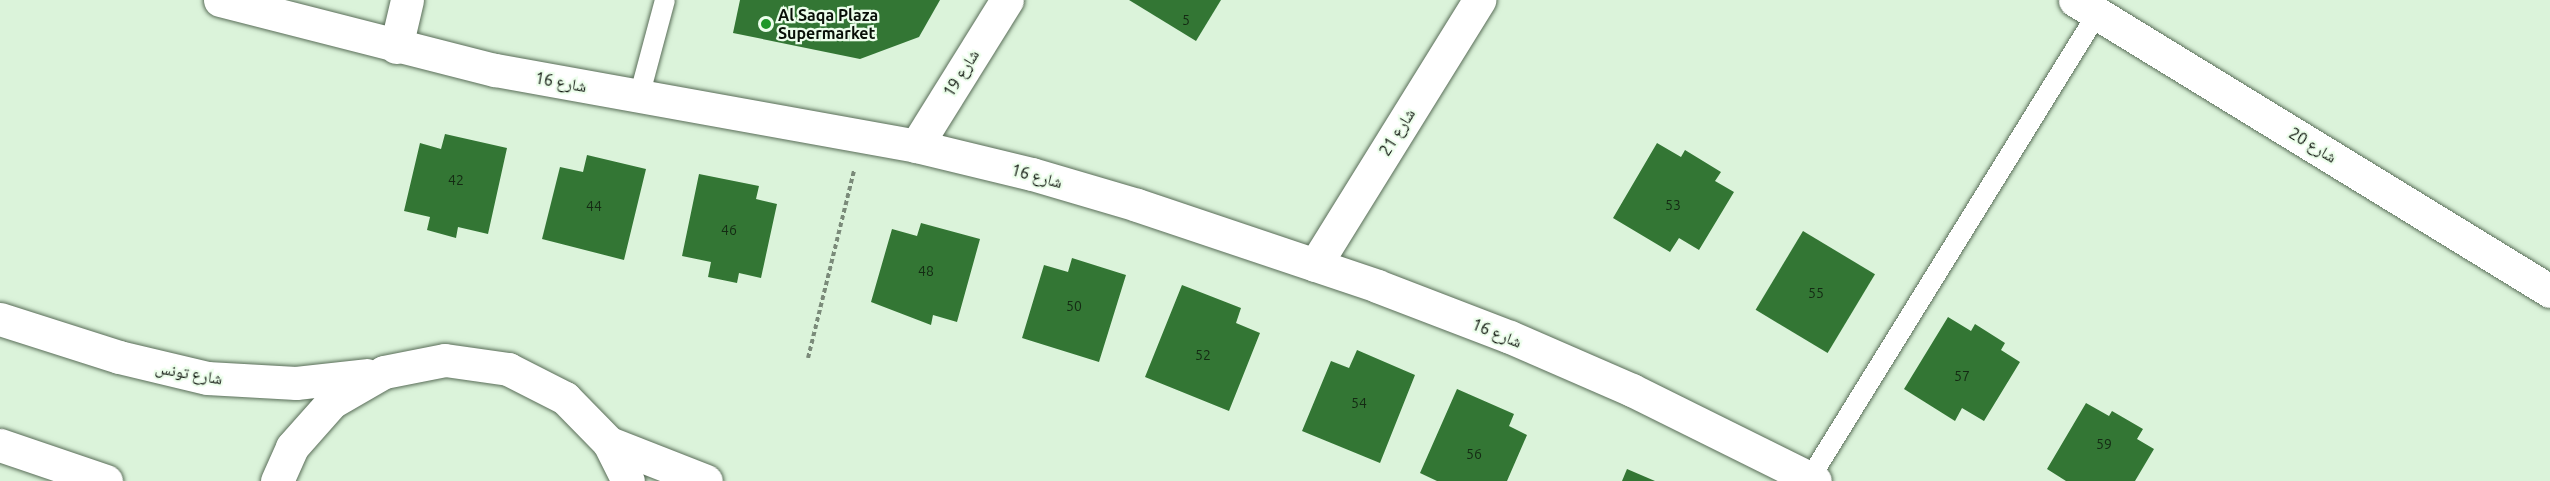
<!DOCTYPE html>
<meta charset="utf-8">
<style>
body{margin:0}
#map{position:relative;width:2550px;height:481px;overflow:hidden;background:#dbf3da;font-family:Ubuntu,"Noto Naskh Arabic",sans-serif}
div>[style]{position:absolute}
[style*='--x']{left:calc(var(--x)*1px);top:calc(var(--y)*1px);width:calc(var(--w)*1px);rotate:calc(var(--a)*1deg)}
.building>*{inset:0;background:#337634;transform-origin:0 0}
.path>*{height:4px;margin-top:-2px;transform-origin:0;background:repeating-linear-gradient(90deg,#7a8a79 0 4.5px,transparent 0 7.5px)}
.roads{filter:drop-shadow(0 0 2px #596d58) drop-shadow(0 0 2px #596d58)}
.lane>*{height:20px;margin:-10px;padding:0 10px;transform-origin:10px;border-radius:10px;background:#fff}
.street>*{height:33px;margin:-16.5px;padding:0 16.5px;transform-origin:16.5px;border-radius:16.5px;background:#fff}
.primary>*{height:33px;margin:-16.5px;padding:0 16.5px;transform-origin:16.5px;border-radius:16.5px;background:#fff}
.dots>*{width:16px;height:16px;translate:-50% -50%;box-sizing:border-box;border:3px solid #ecfeeb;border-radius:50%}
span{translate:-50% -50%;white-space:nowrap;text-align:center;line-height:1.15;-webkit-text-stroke:4.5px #ecfeeb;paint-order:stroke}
.number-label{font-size:14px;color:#142a13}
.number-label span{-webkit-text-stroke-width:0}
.poi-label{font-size:16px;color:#091008;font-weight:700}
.left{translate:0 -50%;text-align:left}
.street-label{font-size:16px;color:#091008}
</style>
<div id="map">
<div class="building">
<div style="clip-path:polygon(740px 0,940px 0,919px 37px,860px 59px,733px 33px)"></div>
<div style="clip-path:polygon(1129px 0,1221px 0,1196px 41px)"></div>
<div style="clip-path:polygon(445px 134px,507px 148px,488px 234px,458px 227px,456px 238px,427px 230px,430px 217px,404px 211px,420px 143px,441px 149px)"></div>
<div style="clip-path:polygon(1657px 143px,1681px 157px,1685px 150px,1721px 172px,1715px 181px,1734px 192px,1699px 250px,1679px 238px,1670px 252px,1613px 218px)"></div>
<div style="clip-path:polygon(587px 155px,646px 169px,624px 260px,542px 239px,560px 167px,583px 172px)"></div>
<div style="clip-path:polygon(699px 174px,759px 186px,756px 199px,777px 204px,761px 278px,739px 273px,737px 283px,708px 277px,711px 262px,682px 256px)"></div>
<div style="clip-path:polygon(921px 223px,980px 239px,957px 322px,933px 315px,931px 325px,871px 302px,892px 229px,917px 236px)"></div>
<div style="left:1803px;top:231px;width:84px;height:92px;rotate:31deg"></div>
<div style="clip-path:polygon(1072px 258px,1126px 275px,1099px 362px,1022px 338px,1044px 265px,1068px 272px)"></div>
<div style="clip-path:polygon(1182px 285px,1241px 308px,1236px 323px,1260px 333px,1229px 411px,1145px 377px)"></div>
<div style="clip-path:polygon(1948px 317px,1971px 331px,1975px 324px,2005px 343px,2001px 350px,2020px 362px,1984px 421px,1962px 408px,1955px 421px,1904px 389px)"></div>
<div style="clip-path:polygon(1357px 350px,1415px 375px,1380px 463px,1302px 431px,1331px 361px,1349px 368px)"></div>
<div style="clip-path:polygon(1457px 389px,1514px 414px,1509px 426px,1527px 435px,1507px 481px,1437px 481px,1420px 473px)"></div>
<div style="clip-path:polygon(2086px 403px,2109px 416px,2112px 411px,2143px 429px,2137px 439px,2154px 449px,2135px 481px,2066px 481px,2047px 469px)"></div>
<div style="clip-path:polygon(1627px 469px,1655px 481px,1622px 481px)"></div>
</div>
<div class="path">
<div style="--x:808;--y:358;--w:193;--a:-76.2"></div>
</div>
<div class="roads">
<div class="lane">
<div style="--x:639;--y:97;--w:100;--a:-75"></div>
<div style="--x:1810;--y:478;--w:546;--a:-58.26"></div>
</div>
<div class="street">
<div style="--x:220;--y:0;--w:284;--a:14.3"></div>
<div style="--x:495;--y:70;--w:428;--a:10.2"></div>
<div style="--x:916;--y:146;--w:119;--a:13.6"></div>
<div style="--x:1032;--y:174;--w:109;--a:16.4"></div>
<div style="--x:1137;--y:205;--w:253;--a:18.6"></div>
<div style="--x:1377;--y:286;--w:142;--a:21"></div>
<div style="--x:1510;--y:337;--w:133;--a:23.5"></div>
<div style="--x:1632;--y:390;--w:204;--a:26.4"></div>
<div style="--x:2075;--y:0;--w:557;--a:31.49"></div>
<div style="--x:396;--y:47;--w:48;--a:-76.8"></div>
<div style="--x:916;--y:146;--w:172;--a:-58.1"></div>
<div style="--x:1315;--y:265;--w:312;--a:-58.2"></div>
</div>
<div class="primary">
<div style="--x:0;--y:319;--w:125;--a:17.7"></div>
<div style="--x:119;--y:357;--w:90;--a:13.4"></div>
<div style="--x:207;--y:378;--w:89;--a:3.2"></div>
<div style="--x:296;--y:383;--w:71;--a:-6.4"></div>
<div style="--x:609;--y:443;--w:104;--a:21.4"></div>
<div style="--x:0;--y:445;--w:112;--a:18.8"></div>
<div style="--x:277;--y:481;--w:37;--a:-66"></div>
<div style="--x:292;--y:447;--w:60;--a:-48.4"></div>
<div style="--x:332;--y:402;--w:60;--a:-30"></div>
<div style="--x:384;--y:372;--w:62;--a:-11.1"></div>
<div style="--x:445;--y:360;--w:64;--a:8.1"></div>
<div style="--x:508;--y:369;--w:64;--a:27"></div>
<div style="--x:565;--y:398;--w:63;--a:45.6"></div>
<div style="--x:609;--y:443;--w:42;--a:63.4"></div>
</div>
</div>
<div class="dots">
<div style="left:766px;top:24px;background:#1d9728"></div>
</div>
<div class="number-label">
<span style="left:1186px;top:20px">5</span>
<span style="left:456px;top:180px">42</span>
<span style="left:1673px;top:205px">53</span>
<span style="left:594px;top:206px">44</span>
<span style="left:729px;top:230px">46</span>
<span style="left:926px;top:271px">48</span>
<span style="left:1816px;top:293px">55</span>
<span style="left:1074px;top:306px">50</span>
<span style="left:1203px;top:355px">52</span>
<span style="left:1962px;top:376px">57</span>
<span style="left:1359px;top:403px">54</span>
<span style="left:2104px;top:444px">59</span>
<span style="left:1474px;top:454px">56</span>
</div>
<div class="poi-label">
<span class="left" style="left:778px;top:24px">Al Saqa Plaza<br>Supermarket</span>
</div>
<div class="street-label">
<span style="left:961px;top:73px;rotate:-58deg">شارع 19</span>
<span style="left:561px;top:82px;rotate:10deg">شارع 16</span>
<span style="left:1397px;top:132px;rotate:-58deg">شارع 21</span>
<span style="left:2313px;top:145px;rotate:31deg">شارع 20</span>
<span style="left:1037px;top:176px;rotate:15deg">شارع 16</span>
<span style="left:1497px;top:333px;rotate:22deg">شارع 16</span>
<span style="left:189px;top:373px;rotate:10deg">شارع تونس</span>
</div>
</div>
